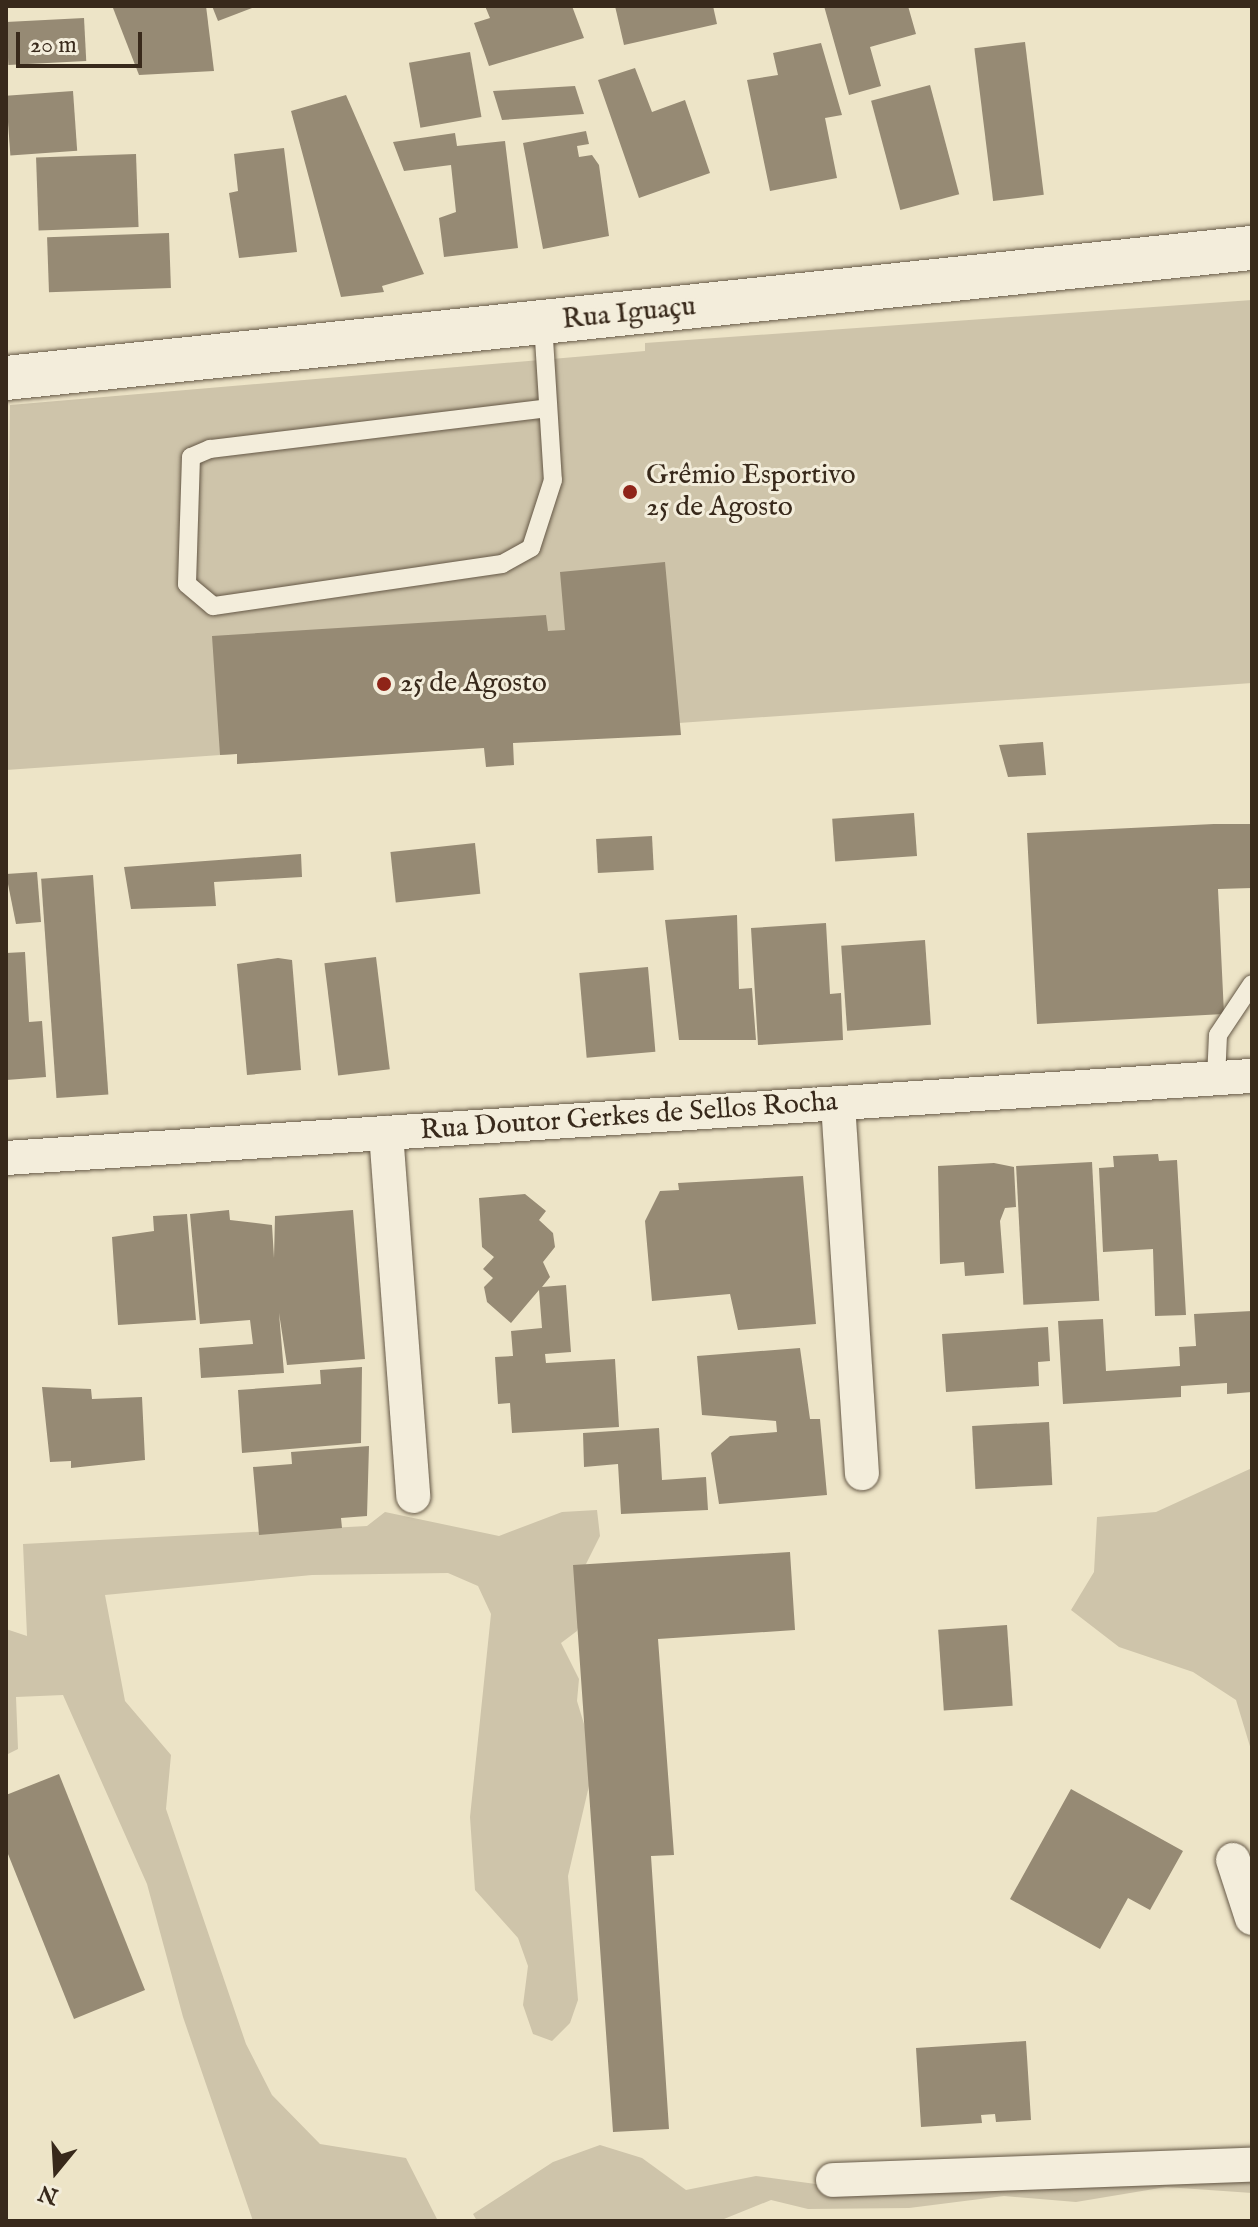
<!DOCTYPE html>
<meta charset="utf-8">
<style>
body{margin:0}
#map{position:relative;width:1258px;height:2227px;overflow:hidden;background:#ede4c7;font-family:"IM FELL English",serif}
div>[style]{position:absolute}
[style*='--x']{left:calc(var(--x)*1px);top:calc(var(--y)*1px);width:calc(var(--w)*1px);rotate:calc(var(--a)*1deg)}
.green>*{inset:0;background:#cec4aa}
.building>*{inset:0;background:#968a74;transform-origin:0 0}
.roads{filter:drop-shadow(0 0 2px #655846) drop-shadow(0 0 2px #655846)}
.service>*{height:18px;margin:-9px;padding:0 9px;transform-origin:9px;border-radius:9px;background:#f3eddb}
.minor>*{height:34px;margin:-17px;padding:0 17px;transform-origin:17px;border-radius:17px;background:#f3eddb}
.tertiary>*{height:44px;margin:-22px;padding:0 22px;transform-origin:22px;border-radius:22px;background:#f3eddb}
.dots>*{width:22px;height:22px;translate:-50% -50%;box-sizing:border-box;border:4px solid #f3eddb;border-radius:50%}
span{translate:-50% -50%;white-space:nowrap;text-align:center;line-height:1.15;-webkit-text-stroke:6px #f3eddb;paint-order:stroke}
.street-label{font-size:28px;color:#38291b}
.poi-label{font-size:28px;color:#38291b}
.left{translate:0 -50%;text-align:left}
.frame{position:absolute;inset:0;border:8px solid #38291b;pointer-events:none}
.north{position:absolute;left:16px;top:2131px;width:80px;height:80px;-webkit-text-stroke:6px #f3eddb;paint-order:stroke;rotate:198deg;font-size:22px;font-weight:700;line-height:32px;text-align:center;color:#38291b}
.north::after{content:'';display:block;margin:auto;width:28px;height:36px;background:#38291b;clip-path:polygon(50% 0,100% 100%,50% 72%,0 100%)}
.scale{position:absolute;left:16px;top:32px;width:126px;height:36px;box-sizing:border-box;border:4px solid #38291b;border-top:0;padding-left:10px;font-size:24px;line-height:28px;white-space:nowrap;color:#38291b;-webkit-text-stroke:6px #f3eddb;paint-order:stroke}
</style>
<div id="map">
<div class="green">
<div style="clip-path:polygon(1252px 300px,1252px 683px,6px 770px,10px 405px,645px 351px,645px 343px)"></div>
<div style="clip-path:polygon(1252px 1468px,1252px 1753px,1236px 1700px,1193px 1672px,1119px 1647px,1071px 1610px,1094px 1572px,1097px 1517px,1156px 1512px)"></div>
<div style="clip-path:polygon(597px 1510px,600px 1536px,578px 1580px,585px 1606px,577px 1631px,561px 1643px,579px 1679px,577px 1701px,595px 1760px,568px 1876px,578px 2000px,570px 2023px,552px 2041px,533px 2034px,523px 2005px,528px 1966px,518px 1938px,475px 1890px,470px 1817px,491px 1614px,478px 1586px,448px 1573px,312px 1575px,105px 1595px,125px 1701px,171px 1755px,166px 1809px,246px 2044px,272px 2095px,320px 2144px,406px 2158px,438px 2221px,253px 2221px,183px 2017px,147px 1884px,63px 1695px,16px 1697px,18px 1749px,6px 1755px,6px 1629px,27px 1636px,23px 1544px,367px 1526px,385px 1512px,499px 1536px,562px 1512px)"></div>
<div style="clip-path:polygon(600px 2145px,642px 2158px,686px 2190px,756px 2176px,823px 2185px,1252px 2168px,1252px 2193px,1166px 2187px,1076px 2202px,1004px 2196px,909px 2208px,808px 2209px,771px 2200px,719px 2221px,477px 2221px,473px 2214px,553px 2162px)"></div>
</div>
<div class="building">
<div style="clip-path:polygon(132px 6px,206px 6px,214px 71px,139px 75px,113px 8px)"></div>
<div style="clip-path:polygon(212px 6px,257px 6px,218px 21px)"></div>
<div style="clip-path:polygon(485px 6px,572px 6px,584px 38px,489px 66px,474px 23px,490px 18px)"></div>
<div style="clip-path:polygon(615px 6px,713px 6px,717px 24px,624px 45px)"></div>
<div style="clip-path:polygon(824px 6px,908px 6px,916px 34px,870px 47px,881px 86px,849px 95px)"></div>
<div style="left:84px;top:18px;width:43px;height:78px;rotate:87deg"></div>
<div style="left:1025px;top:42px;width:154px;height:51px;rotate:83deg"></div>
<div style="clip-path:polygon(821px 43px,842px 115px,825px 118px,837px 178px,770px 191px,747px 80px,778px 75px,773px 53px)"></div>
<div style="left:470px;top:52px;width:66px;height:62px;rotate:80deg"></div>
<div style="clip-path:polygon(635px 68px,652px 112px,685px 100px,710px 173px,639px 198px,598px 80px)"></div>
<div style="left:930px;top:85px;width:113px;height:61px;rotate:75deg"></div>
<div style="clip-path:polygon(575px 86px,584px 114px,502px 120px,493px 91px)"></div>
<div style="left:73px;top:91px;width:60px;height:67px;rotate:86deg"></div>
<div style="clip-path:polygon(346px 95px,424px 274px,382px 286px,384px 292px,341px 297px,291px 111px)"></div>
<div style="clip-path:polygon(586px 131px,589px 144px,577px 146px,579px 157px,592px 155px,599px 165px,609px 236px,543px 249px,523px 143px)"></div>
<div style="clip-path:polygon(455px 133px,457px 146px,505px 141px,518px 248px,444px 257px,439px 218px,456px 212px,451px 165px,404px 171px,393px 142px)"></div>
<div style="clip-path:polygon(284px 148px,297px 252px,239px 258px,229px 193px,238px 191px,234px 154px)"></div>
<div style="left:136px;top:154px;width:73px;height:100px;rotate:88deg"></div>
<div style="left:169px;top:233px;width:55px;height:122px;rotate:88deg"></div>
<div style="clip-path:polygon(665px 562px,681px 735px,513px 743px,514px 765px,486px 767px,484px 748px,237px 764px,237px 754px,220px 755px,212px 636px,546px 615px,548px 631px,565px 630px,560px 572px)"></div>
<div style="clip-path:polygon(1043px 742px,1046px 775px,1008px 777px,999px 745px)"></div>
<div style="left:914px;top:813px;width:43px;height:82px;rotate:86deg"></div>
<div style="clip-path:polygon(1214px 824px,1252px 824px,1252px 888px,1218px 889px,1224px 1014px,1037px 1024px,1027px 833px)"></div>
<div style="left:652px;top:836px;width:34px;height:56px;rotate:87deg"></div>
<div style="left:475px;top:843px;width:51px;height:85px;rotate:84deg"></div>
<div style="clip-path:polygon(301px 854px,302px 877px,214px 882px,216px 906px,131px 909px,124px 867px)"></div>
<div style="clip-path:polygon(37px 872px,41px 922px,16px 924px,6px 874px)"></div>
<div style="left:93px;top:875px;width:220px;height:52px;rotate:86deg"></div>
<div style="clip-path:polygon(737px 915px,739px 989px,752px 988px,756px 1040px,679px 1040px,665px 920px)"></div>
<div style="clip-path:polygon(826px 923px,830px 994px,841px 993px,843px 1040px,758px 1045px,751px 928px)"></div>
<div style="left:925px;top:940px;width:85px;height:84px;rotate:86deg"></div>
<div style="clip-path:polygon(25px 952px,29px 1022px,42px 1021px,46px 1077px,6px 1080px,6px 953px)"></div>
<div style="left:376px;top:957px;width:113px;height:52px;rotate:83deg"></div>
<div style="clip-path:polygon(278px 958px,292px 960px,301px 1070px,247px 1075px,237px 964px)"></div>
<div style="left:648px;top:967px;width:85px;height:69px;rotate:85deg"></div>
<div style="clip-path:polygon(1158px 1154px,1159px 1161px,1177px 1160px,1186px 1315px,1155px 1316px,1153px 1249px,1103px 1252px,1099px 1168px,1114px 1167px,1113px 1156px)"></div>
<div style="left:1092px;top:1162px;width:139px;height:76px;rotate:87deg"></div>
<div style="clip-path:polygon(994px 1163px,1014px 1167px,1016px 1207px,1005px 1208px,1000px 1221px,1004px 1273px,965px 1276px,964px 1262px,940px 1264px,938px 1166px)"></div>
<div style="clip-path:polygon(803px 1176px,816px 1324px,738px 1330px,730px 1294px,652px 1301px,645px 1221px,660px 1191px,679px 1190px,678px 1183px)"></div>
<div style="clip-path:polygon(525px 1194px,546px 1211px,539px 1220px,553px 1233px,555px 1247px,543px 1262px,550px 1277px,542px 1287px,566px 1285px,571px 1352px,545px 1354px,546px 1363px,615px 1359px,619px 1427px,512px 1433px,510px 1403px,498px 1404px,495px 1357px,513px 1356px,511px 1331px,542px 1328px,539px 1290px,511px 1323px,487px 1302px,484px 1287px,493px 1278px,483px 1269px,494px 1257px,482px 1247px,479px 1198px)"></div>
<div style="clip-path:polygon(229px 1210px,230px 1220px,272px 1225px,274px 1258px,275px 1216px,353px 1210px,365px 1359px,287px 1365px,279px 1313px,284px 1373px,201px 1378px,199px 1348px,253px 1344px,250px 1320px,200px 1324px,190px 1214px)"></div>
<div style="clip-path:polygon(187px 1214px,196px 1320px,118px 1325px,112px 1237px,154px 1231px,153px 1216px)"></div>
<div style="clip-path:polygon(1252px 1311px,1252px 1392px,1227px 1394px,1227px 1383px,1181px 1386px,1181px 1397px,1063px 1404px,1058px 1321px,1103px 1319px,1106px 1371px,1180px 1366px,1179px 1347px,1196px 1346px,1194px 1314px)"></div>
<div style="clip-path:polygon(1048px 1327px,1050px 1361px,1038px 1362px,1039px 1386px,946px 1392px,942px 1334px)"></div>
<div style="clip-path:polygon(800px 1348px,810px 1419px,820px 1419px,827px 1495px,719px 1504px,711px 1453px,730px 1436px,777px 1432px,776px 1421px,702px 1415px,697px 1356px)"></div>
<div style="clip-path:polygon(362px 1367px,361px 1443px,242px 1453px,238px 1390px,321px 1384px,320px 1370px)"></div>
<div style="clip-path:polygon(42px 1387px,91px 1389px,92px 1399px,142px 1397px,145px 1460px,71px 1468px,71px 1461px,50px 1462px)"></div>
<div style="left:1049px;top:1422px;width:63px;height:77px;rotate:87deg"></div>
<div style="clip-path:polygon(659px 1428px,662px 1480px,706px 1477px,708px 1510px,621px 1514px,618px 1464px,584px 1467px,583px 1433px)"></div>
<div style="clip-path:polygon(369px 1446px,367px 1516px,341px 1518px,342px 1528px,259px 1535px,253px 1467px,292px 1464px,291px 1452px)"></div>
<div style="clip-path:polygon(790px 1552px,795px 1630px,658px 1639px,674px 1855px,651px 1856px,669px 2129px,613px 2132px,573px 1565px)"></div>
<div style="left:1007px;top:1625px;width:81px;height:69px;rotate:86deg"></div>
<div style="clip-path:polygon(59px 1774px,145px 1990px,74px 2019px,6px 1849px,6px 1795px)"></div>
<div style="clip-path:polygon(1071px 1789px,1183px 1851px,1150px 1910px,1128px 1898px,1100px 1949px,1010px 1899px)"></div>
<div style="clip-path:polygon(1026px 2041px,1031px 2120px,996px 2122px,995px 2114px,981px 2115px,982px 2123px,921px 2127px,916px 2048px)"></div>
</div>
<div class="roads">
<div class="service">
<div style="--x:543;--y:323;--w:157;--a:86.4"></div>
<div style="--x:553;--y:480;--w:71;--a:107.9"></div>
<div style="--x:531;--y:548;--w:33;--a:151"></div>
<div style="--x:502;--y:564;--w:292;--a:171.7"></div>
<div style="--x:213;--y:606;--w:34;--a:-140"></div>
<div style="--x:187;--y:584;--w:127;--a:-88.2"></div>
<div style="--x:191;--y:457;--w:21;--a:-23"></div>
<div style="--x:210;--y:449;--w:340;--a:-6.9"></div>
<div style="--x:1216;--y:1079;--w:44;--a:-87.4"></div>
<div style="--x:1218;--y:1035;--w:61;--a:-56.3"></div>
</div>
<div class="minor">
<div style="--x:838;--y:1103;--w:371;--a:86.3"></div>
<div style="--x:386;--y:1133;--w:364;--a:85.7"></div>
<div style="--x:6;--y:1158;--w:1249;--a:-3.77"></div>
<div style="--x:1233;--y:1860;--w:61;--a:71.9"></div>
<div style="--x:833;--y:2180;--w:419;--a:-2.1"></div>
</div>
<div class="tertiary">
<div style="--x:6;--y:378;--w:1253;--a:-5.96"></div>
</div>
</div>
<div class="dots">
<div style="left:630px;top:492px;background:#8f2418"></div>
<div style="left:384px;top:684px;background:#8f2418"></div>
</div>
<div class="street-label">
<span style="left:629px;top:314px;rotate:-6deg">Rua Iguaçu</span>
<span style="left:629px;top:1117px;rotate:-4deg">Rua Doutor Gerkes de Sellos Rocha</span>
</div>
<div class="poi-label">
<span class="left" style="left:646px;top:492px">Grêmio Esportivo<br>25 de Agosto</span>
<span class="left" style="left:400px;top:684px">25 de Agosto</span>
</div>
<div class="frame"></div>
<div class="north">N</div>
<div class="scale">20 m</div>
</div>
